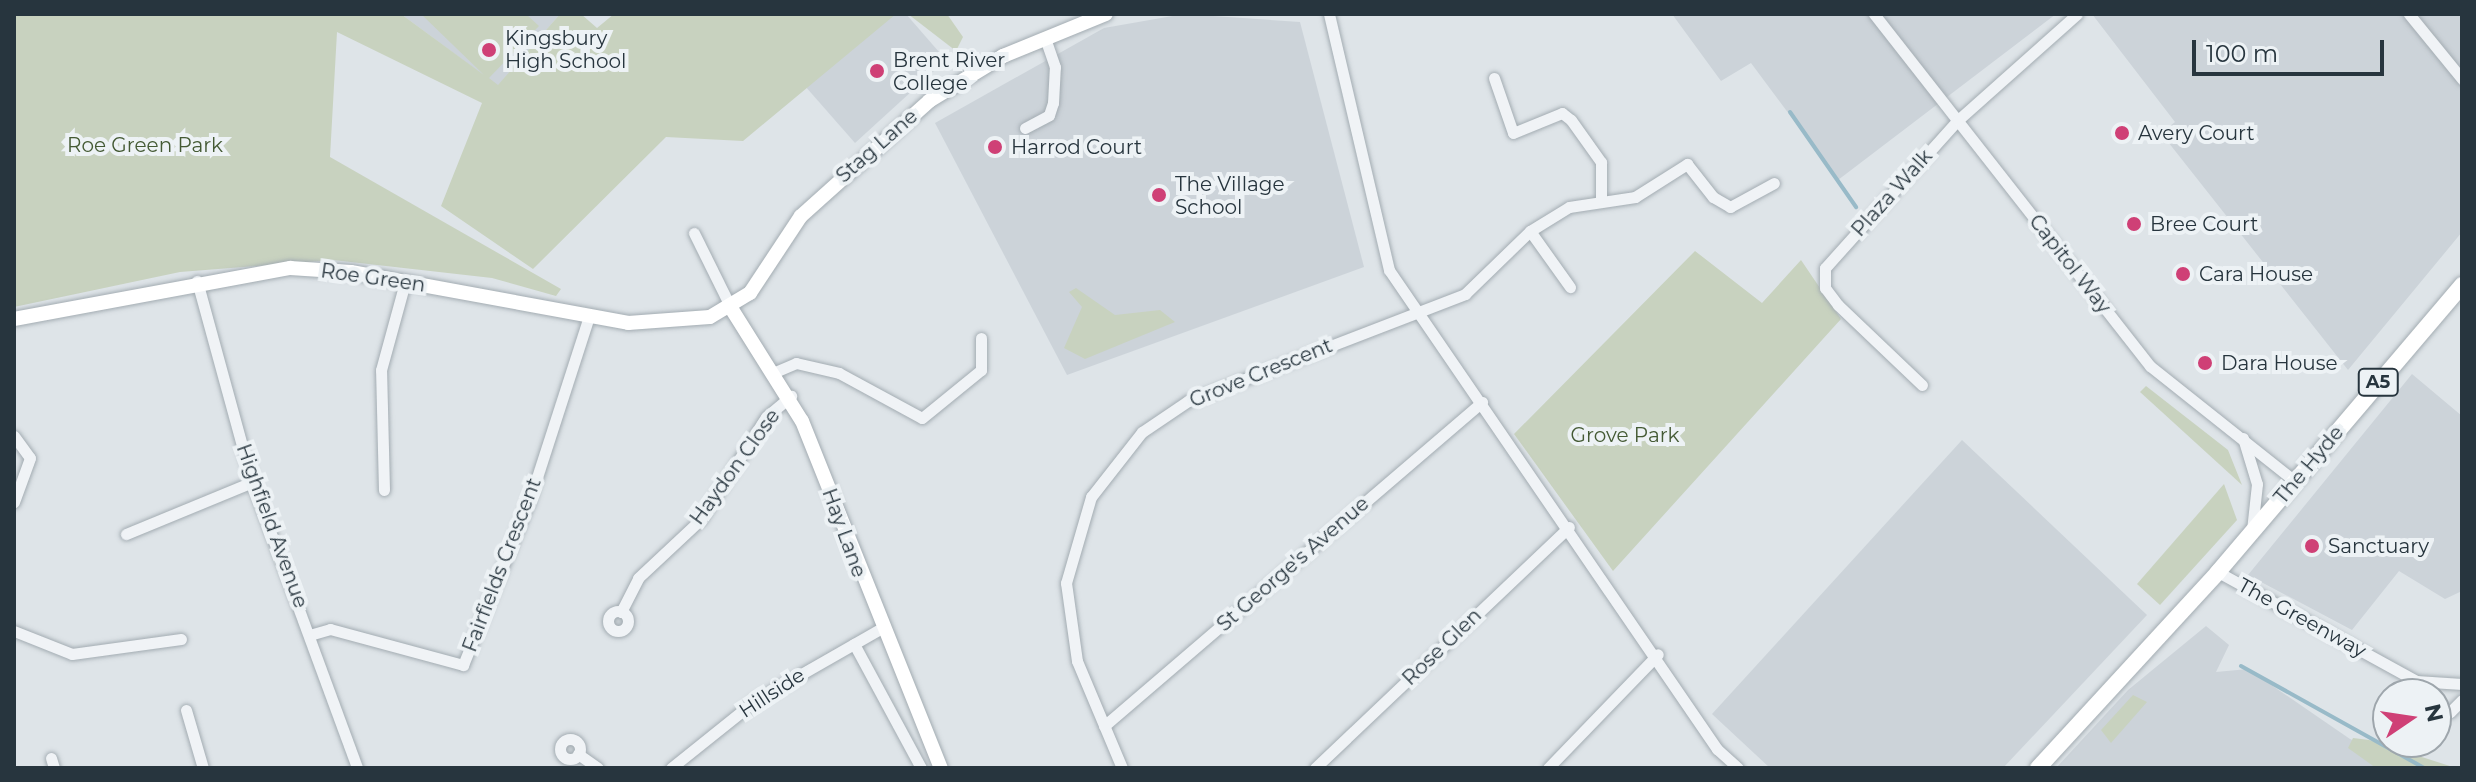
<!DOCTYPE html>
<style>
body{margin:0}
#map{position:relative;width:2476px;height:782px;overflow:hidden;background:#dee4e8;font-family:Montserrat,sans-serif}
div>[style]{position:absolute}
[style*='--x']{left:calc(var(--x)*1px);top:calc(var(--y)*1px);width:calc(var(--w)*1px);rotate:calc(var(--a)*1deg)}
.built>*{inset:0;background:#ccd3d9}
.green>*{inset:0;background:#c8d2bf}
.stream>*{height:4px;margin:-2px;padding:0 2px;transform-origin:2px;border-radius:2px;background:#98bac8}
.roads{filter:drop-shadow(0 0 2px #a3acb2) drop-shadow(0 0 2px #a3acb2)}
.street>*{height:11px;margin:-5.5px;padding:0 5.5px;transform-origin:5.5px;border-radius:5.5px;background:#f0f3f6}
.street>.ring{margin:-5.5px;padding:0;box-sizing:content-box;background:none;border:11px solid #f0f3f6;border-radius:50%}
.secondary>*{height:14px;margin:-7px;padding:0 7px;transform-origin:7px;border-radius:7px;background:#fff}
.primary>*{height:16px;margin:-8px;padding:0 8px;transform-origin:8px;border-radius:8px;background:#fff}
.dots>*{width:22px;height:22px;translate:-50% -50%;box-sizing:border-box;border:4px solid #edf2f5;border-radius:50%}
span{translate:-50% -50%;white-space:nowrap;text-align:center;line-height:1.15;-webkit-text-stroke:8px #edf2f5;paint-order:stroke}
.shield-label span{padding:2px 6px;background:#edf2f5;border:2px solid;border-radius:6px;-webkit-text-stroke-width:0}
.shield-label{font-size:18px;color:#27353e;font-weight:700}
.poi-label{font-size:20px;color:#27353e}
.left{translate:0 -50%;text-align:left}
.park-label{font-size:20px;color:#445a34}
.street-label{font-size:20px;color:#27353e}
.frame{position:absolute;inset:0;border:16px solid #27353e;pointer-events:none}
.north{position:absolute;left:2372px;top:678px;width:80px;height:80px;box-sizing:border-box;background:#edf2f5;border:2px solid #9ea6ac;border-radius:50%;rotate:77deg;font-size:22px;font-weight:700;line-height:32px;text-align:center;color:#27353e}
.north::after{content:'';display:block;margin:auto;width:28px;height:36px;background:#cf4076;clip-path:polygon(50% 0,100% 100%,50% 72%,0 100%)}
.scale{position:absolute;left:2192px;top:40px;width:192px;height:36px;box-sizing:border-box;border:4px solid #27353e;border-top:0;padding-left:10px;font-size:24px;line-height:28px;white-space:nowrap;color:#27353e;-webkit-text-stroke:6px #edf2f5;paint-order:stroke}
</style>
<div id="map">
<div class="built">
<div style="clip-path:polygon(401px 14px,560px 14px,498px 86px)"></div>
<div style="clip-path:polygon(889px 14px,906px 14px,946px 60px,855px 143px,805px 86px)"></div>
<div style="clip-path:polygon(1184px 14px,1300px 22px,1364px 267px,1067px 375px,935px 123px,1104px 28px)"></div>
<div style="clip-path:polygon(1672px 14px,2056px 14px,1838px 180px,1751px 63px,1721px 81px)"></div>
<div style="clip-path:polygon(2092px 14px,2462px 14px,2462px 232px,2348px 370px,2161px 133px,2175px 122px)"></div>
<div style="clip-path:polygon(2412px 374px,2462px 416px,2462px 591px,2445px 599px,2399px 571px,2352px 630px,2248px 575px)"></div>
<div style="clip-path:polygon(1962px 440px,2147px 615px,2003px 768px,1770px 768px,1712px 714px)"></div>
<div style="clip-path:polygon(2206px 626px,2229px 645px,2216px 672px,2248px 669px,2350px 739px,2418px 768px,2056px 768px,2128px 690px)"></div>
</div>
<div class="green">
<div style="clip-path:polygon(14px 14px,401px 14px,484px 75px,421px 14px,526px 14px,539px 26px,489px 78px,498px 85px,560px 14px,581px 14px,597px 28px,614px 14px,896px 14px,743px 141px,666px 137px,533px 269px,441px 206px,482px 103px,337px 32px,330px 157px,561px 289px,556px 296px,492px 278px,333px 260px,180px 272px,14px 307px)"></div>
<div style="clip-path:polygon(908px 14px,947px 14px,963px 37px,956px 51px)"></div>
<div style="clip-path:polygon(1695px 251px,1762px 303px,1801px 260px,1841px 319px,1613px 571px,1514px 434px)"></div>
<div style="clip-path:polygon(1076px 288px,1115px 315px,1160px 310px,1175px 322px,1085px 359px,1064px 348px,1082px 307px,1069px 292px)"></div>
<div style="clip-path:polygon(2146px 386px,2228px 450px,2242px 485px,2140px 392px)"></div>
<div style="clip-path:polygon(2224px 484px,2237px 520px,2160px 605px,2137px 584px)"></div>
<div style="clip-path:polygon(2133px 695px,2147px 702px,2111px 743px,2101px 730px)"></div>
<div style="clip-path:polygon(2353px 738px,2369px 740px,2456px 768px,2376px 768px,2348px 748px)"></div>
</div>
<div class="stream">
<div style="--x:1790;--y:112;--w:116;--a:55.2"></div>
<div style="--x:2241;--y:666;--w:210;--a:29.1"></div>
</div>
<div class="roads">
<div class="street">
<div style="--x:1329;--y:14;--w:263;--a:76.8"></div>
<div style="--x:1389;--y:270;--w:581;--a:55.6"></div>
<div style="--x:1717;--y:749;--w:28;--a:42"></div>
<div style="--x:1874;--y:14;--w:447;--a:51.9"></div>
<div style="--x:2150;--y:366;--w:186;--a:38.5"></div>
<div style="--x:2409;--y:14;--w:84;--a:50.8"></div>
<div style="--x:1494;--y:78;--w:58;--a:70.9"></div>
<div style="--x:1513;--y:133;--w:53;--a:-22.2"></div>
<div style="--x:1562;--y:113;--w:11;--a:38"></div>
<div style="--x:1571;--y:120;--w:52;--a:54.5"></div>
<div style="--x:1601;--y:162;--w:39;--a:90"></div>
<div style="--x:1025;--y:128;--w:27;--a:-28"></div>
<div style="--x:1049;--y:115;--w:13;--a:-72"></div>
<div style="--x:1053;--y:103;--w:36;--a:-87"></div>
<div style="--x:1055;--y:67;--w:31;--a:-109"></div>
<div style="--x:1530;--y:231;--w:69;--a:54.5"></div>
<div style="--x:694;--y:233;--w:84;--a:63.7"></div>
<div style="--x:197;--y:281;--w:208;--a:74.7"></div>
<div style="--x:252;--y:482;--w:305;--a:69.8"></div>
<div style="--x:775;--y:372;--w:23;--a:-23"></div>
<div style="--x:796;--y:363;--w:44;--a:13.1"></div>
<div style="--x:839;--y:373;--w:94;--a:28.5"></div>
<div style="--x:922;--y:418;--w:76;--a:-39.1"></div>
<div style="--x:981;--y:370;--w:32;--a:-90"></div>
<div style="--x:1922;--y:385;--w:116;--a:-136.4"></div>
<div style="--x:1838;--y:305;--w:21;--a:-127"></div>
<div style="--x:1825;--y:288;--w:20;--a:-90"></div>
<div style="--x:1825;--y:268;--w:199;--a:-48.1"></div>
<div style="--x:1958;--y:120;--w:159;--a:-41.7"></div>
<div style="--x:14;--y:436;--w:27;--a:54"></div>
<div style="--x:30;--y:458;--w:47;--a:110"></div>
<div style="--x:2243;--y:438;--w:48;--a:73.1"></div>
<div style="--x:2257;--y:484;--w:46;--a:96.2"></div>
<div style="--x:384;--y:490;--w:120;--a:-91.4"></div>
<div style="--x:381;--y:370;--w:91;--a:-74.7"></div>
<div style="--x:126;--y:534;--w:136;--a:-22.4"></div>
<div style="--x:2218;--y:572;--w:226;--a:28.8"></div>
<div style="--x:2416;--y:681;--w:46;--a:3.7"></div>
<div class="ring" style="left:608px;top:611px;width:9px;height:9px"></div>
<div style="--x:621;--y:612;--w:38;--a:-63"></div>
<div style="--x:638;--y:578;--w:86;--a:-43.1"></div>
<div style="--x:701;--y:519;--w:121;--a:-57.5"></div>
<div style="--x:766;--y:417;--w:33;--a:-40"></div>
<div style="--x:14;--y:631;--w:62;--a:21.6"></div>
<div style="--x:72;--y:654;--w:110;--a:-7.8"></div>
<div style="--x:313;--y:634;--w:18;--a:-16"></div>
<div style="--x:330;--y:629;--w:138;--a:15.1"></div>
<div style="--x:463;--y:665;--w:176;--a:-68"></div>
<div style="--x:529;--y:502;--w:195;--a:-72.1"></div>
<div style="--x:854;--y:644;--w:141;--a:61.6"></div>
<div style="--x:2436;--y:709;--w:14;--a:12"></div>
<div style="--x:2450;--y:712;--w:17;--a:-45"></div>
<div style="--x:186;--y:710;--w:60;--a:73.7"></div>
<div style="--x:1104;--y:726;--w:498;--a:-40.6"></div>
<div class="ring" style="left:560px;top:739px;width:9px;height:9px"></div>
<div style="--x:578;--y:754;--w:24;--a:35"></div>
<div style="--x:51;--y:758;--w:10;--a:73"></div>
<div style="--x:671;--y:768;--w:109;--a:-38.7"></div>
<div style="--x:756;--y:700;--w:143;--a:-29.8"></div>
<div style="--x:1122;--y:768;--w:116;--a:-112.8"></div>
<div style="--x:1077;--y:661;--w:79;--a:-98"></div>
<div style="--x:1066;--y:583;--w:90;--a:-73.8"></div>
<div style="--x:1091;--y:497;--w:83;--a:-51.9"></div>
<div style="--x:1142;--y:432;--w:55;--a:-34"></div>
<div style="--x:1188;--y:401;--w:297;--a:-21.1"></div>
<div style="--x:1465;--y:294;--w:91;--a:-44.1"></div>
<div style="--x:1530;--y:231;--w:46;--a:-31.6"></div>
<div style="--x:1569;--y:207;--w:67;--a:-8.6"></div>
<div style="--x:1635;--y:197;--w:62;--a:-32.4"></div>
<div style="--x:1687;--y:164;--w:42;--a:51.8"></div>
<div style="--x:1713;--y:197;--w:20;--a:30"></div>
<div style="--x:1730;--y:207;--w:50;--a:-28.6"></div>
<div style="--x:1315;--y:768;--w:350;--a:-43.5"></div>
<div style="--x:1548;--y:768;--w:158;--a:-46"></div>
</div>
<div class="secondary">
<div style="--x:731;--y:308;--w:133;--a:57.9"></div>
<div style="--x:802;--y:421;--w:374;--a:68.2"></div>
<div style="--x:14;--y:319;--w:281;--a:-10.5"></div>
<div style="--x:290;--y:268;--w:61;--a:3.8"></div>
<div style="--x:351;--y:272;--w:282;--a:10.4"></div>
<div style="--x:628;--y:323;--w:82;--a:-4.2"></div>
<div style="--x:710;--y:317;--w:47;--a:-31"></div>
<div style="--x:750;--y:293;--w:92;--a:-56.5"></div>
<div style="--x:801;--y:216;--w:172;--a:-41.9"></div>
<div style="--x:929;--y:101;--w:87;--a:-31.3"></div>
<div style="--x:1003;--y:56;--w:111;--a:-22.2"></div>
</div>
<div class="primary">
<div style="--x:2038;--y:768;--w:266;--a:-47.4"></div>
<div style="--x:2218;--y:572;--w:377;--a:-49.6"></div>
</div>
</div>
<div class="dots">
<div style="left:489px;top:50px;background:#cf4076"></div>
<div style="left:877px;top:71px;background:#cf4076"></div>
<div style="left:2122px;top:133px;background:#cf4076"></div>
<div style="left:995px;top:147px;background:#cf4076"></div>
<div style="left:1159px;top:195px;background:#cf4076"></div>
<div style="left:2134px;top:224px;background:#cf4076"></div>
<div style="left:2183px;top:274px;background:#cf4076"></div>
<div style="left:2205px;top:363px;background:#cf4076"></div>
<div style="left:2312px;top:546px;background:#cf4076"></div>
</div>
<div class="shield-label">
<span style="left:2378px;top:382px">A5</span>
</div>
<div class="poi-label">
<span class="left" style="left:505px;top:50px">Kingsbury<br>High School</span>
<span class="left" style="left:893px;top:72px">Brent River<br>College</span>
<span class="left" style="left:2138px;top:133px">Avery Court</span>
<span class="left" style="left:1011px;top:147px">Harrod Court</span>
<span class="left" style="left:1175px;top:196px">The Village<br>School</span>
<span class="left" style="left:2150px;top:224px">Bree Court</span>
<span class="left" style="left:2199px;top:274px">Cara House</span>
<span class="left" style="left:2221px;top:363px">Dara House</span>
<span class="left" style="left:2328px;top:546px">Sanctuary</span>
</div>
<div class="park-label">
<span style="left:145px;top:145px">Roe Green Park</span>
<span style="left:1625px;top:435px">Grove Park</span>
</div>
<div class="street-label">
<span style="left:877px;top:146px;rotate:-41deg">Stag Lane</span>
<span style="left:1892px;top:193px;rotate:-48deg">Plaza Walk</span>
<span style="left:2070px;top:264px;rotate:52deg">Capitol Way</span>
<span style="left:373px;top:278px;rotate:8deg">Roe Green</span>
<span style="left:1261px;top:373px;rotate:-22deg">Grove Crescent</span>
<span style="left:2309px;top:465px;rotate:-50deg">The Hyde</span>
<span style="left:735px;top:467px;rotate:-54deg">Haydon Close</span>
<span style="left:272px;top:526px;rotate:70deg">Highfield Avenue</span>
<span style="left:844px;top:533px;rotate:70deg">Hay Lane</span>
<span style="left:1293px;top:564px;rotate:-41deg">St George's Avenue</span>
<span style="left:502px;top:565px;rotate:-69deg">Fairfields Crescent</span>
<span style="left:2302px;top:618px;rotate:29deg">The Greenway</span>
<span style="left:1442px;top:647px;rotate:-44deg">Rose Glen</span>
<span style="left:772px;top:693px;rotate:-33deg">Hillside</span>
</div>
<div class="frame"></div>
<div class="north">N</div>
<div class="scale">100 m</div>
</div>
